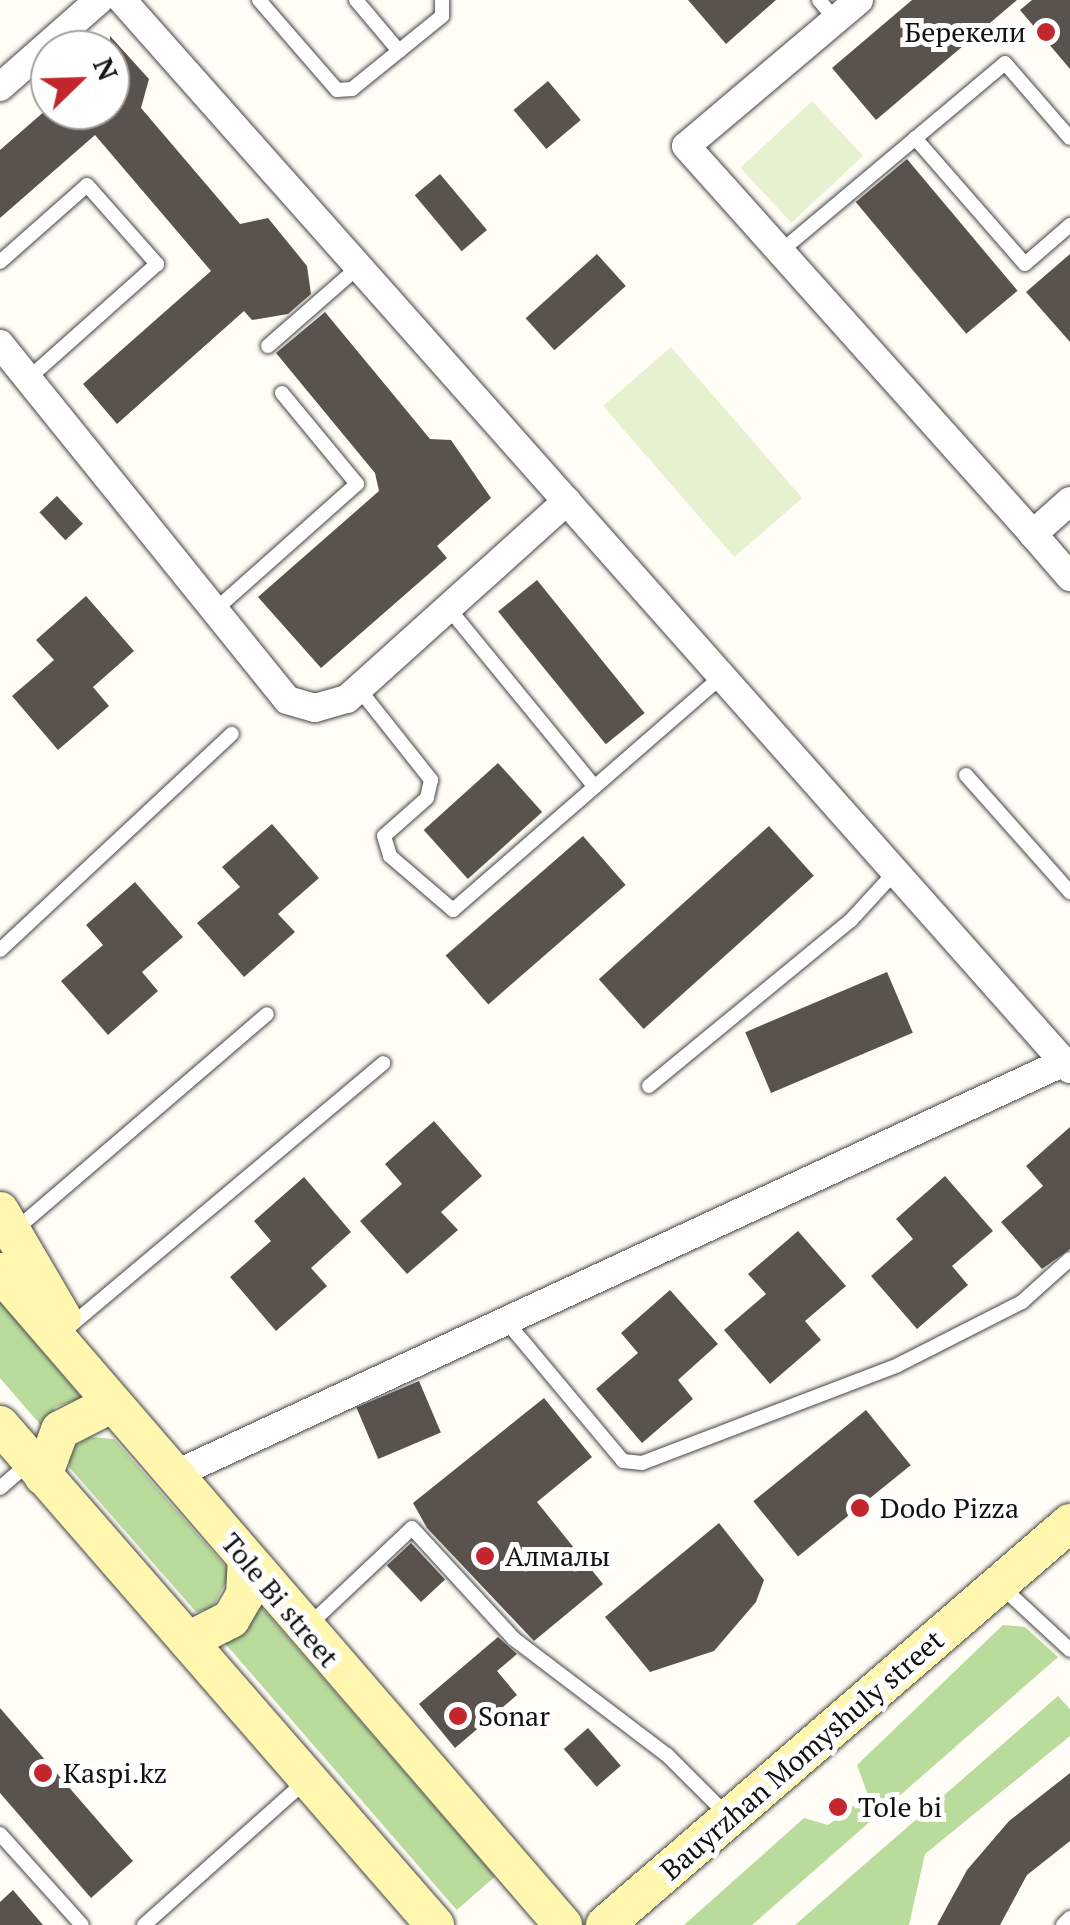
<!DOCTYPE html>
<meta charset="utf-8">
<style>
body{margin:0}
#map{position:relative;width:1070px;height:1925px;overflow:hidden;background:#fffdf5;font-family:"PT Serif",serif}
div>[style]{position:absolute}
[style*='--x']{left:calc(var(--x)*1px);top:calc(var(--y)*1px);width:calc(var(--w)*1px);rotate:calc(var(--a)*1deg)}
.forest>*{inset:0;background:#b9dc9c;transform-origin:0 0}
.pitch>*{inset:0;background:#e6f2cf;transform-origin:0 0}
.building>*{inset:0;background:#5a524d;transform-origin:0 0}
.roads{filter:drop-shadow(0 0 2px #444) drop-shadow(0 0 2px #444)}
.service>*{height:14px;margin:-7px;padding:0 7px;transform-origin:7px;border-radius:7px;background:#fff}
.minor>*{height:28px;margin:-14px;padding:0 14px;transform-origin:14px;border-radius:14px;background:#fff}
.secondary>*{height:38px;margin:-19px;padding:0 19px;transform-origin:19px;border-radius:19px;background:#fff6b0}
.dots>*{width:28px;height:28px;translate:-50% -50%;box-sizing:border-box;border:5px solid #fff;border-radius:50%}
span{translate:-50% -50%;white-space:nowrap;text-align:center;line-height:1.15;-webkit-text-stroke:10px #fff;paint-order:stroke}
.poi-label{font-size:28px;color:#111}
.right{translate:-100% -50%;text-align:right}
.left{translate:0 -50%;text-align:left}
.street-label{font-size:28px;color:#111}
.north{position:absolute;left:30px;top:30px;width:100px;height:100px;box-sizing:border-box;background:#fff;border:2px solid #a0a0a0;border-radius:50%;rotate:67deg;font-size:28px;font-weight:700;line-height:40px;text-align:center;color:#111}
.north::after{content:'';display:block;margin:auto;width:35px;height:45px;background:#c4262e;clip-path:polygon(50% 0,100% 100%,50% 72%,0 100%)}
</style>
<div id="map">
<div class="forest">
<div style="clip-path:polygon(0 1302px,82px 1398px,55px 1407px,45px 1430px,0 1378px)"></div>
<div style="clip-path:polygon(90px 1437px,114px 1439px,231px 1573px,212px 1608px,196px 1612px,69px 1467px,70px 1449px)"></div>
<div style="left:261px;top:1607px;width:357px;height:51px;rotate:49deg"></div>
<div style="clip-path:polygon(1003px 1625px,1025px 1627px,1058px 1657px,752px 1925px,684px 1925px,804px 1818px,828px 1825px,868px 1795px,857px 1765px)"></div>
<div style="clip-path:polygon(1058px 1696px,1070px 1709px,1070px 1736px,925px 1854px,909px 1925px,795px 1925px)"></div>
</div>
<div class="pitch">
<div style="left:812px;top:101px;width:75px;height:98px;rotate:47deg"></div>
<div style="left:671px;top:347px;width:200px;height:90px;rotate:49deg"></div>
</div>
<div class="building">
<div style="clip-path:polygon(688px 0,776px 0,726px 44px)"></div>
<div style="clip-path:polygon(912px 0,1017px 0,876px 120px,832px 68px)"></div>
<div style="clip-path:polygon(1032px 0,1070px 0,1070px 69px,1020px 10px)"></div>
<div style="clip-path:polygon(110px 36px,149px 79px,141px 108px,240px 224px,268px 218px,307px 266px,311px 294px,288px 314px,252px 320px,244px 311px,117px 424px,83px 384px,211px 271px,95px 135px,0 218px,0 150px,46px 110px,110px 110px)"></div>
<div style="left:548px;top:81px;width:51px;height:45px;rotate:50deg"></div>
<div style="left:907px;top:159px;width:172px;height:67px;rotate:50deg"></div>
<div style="left:440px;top:174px;width:73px;height:33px;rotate:50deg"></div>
<div style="left:597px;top:254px;width:43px;height:96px;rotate:48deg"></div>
<div style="clip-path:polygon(1070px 254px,1070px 342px,1026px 292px)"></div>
<div style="clip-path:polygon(325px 312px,430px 439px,451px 440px,491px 498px,437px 546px,447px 558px,321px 668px,258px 597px,379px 491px,375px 473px,276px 353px)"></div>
<div style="left:57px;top:496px;width:38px;height:24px;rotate:47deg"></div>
<div style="left:537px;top:580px;width:171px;height:50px;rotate:51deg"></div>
<div style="clip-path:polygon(86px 596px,134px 651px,93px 687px,109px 706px,58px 750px,12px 696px,54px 660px,36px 640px)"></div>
<div style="left:498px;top:763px;width:66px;height:100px;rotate:48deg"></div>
<div style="clip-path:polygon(272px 824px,319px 878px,278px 914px,295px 932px,244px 977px,197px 923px,240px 887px,222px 867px)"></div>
<div style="left:769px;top:826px;width:67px;height:229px;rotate:48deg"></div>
<div style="left:583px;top:836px;width:65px;height:182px;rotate:49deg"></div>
<div style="clip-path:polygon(135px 882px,183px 937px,142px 972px,158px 991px,108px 1035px,61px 981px,103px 945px,86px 925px)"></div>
<div style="left:887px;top:972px;width:66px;height:154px;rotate:67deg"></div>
<div style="clip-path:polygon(434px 1121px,482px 1176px,441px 1212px,458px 1230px,407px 1274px,360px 1221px,402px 1184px,385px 1164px)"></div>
<div style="clip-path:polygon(1070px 1127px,1070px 1249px,1042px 1269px,1001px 1222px,1043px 1186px,1026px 1166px)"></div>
<div style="clip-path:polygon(945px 1176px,993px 1231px,952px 1266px,968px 1285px,917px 1329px,871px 1276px,913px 1239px,896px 1219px)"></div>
<div style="clip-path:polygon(304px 1177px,351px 1232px,311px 1268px,327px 1286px,276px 1331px,230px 1277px,271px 1241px,254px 1221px)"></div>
<div style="clip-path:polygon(798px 1231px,846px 1286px,805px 1321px,821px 1340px,770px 1384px,724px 1330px,766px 1294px,748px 1274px)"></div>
<div style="clip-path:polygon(670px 1290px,718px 1344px,678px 1380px,693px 1399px,642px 1443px,596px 1389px,638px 1353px,621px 1333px)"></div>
<div style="left:419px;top:1381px;width:56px;height:68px;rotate:67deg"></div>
<div style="clip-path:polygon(544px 1398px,592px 1457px,537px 1502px,603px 1584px,534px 1641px,427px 1528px,413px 1503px)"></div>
<div style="left:866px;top:1410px;width:71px;height:145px;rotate:51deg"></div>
<div style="clip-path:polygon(719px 1523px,764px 1580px,756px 1602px,714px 1651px,650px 1672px,605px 1617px)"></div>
<div style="left:411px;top:1543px;width:50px;height:33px;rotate:47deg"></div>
<div style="clip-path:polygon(498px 1637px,517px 1654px,497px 1671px,517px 1695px,455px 1748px,419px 1704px)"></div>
<div style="clip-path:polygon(0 1708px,133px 1861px,91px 1898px,0 1793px)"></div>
<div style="left:588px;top:1728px;width:50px;height:32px;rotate:49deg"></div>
<div style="clip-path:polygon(1070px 1773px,1070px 1841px,1027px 1875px,1000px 1925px,937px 1925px,967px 1870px,1009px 1821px)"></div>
<div style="clip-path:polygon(13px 1890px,43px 1925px,0 1925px,0 1902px)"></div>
</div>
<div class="roads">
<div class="service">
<div style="--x:259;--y:0;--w:119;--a:49.1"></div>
<div style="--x:337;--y:90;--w:15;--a:-4"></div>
<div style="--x:352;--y:89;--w:116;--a:-39"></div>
<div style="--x:442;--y:16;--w:16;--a:-90"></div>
<div style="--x:356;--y:0;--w:67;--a:49.9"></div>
<div style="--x:819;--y:0;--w:26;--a:50"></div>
<div style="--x:915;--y:138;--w:167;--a:48.9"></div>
<div style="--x:1025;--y:264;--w:60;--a:-40.9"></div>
<div style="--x:781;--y:251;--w:292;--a:-40"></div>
<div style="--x:1005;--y:63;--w:99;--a:49.1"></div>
<div style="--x:0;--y:262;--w:116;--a:-41.5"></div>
<div style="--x:87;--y:185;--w:106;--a:48.5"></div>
<div style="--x:157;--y:264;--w:173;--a:138.3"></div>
<div style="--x:268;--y:346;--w:118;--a:-41.2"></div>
<div style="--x:215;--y:610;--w:190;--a:-41.6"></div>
<div style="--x:357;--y:484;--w:118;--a:-129.5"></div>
<div style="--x:450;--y:610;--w:227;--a:50.7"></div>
<div style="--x:359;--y:689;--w:116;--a:51.6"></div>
<div style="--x:431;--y:780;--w:18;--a:103"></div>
<div style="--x:427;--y:798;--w:57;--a:138.5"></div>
<div style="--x:384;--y:836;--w:21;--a:73"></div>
<div style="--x:390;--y:856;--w:83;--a:40.6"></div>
<div style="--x:453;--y:910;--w:358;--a:-41"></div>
<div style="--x:966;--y:775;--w:157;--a:48.4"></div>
<div style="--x:0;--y:950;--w:317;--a:-43"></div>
<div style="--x:649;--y:1086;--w:261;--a:-39.4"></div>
<div style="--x:851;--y:920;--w:67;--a:-47.4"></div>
<div style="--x:14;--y:1231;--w:333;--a:-40.6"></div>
<div style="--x:506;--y:1321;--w:182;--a:50.1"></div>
<div style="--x:623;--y:1461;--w:19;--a:6"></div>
<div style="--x:642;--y:1463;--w:274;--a:-20.9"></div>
<div style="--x:898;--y:1365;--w:139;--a:-26.9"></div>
<div style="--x:1022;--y:1302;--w:64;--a:-41.9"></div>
<div style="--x:70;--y:1326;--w:409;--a:-40"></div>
<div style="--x:0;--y:1488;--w:40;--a:-41"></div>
<div style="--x:1001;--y:1586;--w:94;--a:42.8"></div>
<div style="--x:309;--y:1625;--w:141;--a:-43.3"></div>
<div style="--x:412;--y:1528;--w:151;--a:47.4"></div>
<div style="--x:514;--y:1639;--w:192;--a:37.2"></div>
<div style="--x:667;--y:1755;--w:88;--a:45"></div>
<div style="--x:0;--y:1834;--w:122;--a:48"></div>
<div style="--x:144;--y:1925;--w:220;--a:-41.7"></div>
<div style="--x:1063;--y:1925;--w:10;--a:-45"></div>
</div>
<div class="minor">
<div style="--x:122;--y:0;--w:1429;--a:48.43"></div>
<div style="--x:859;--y:0;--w:226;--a:139.8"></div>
<div style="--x:686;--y:146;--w:521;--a:48.19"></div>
<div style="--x:0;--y:87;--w:132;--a:-41.3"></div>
<div style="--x:0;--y:344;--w:457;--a:51.1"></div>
<div style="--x:287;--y:700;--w:29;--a:16"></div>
<div style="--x:315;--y:708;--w:33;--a:-16"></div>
<div style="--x:347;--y:699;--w:296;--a:-42"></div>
<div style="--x:1070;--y:501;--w:50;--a:138.3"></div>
<div style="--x:1033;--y:534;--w:57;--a:49.3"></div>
<div style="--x:174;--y:1475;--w:981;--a:-24.89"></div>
</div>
<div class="secondary">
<div style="--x:0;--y:1211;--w:123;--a:59.7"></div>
<div style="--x:0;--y:1272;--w:862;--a:49.23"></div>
<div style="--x:0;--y:1425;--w:663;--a:48.98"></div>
<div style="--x:43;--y:1476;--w:49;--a:-69.7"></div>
<div style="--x:60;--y:1430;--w:59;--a:-27"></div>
<div style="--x:188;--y:1641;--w:48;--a:-27.1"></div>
<div style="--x:231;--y:1619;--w:28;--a:-60"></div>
<div style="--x:245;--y:1595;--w:34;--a:-87"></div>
<div style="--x:605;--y:1925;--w:615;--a:-40.84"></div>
</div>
</div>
<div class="dots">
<div style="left:1046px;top:32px;background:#c4262e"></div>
<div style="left:860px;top:1508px;background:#c4262e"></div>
<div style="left:485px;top:1556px;background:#c4262e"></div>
<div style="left:458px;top:1716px;background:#c4262e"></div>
<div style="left:43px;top:1773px;background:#c4262e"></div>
<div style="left:838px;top:1807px;background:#c4262e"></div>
</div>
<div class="poi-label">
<span class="right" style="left:1026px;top:32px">Берекели</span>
<span class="left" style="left:880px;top:1508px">Dodo Pizza</span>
<span class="left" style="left:505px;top:1556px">Алмалы</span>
<span class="left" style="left:478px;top:1716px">Sonar</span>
<span class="left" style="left:63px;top:1773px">Kaspi.kz</span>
<span class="left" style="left:858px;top:1807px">Tole bi</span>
</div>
<div class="street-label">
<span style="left:280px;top:1600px;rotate:50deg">Tole Bi street</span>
<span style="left:802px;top:1755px;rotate:-41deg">Bauyrzhan Momyshuly street</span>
</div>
<div class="north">N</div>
</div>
